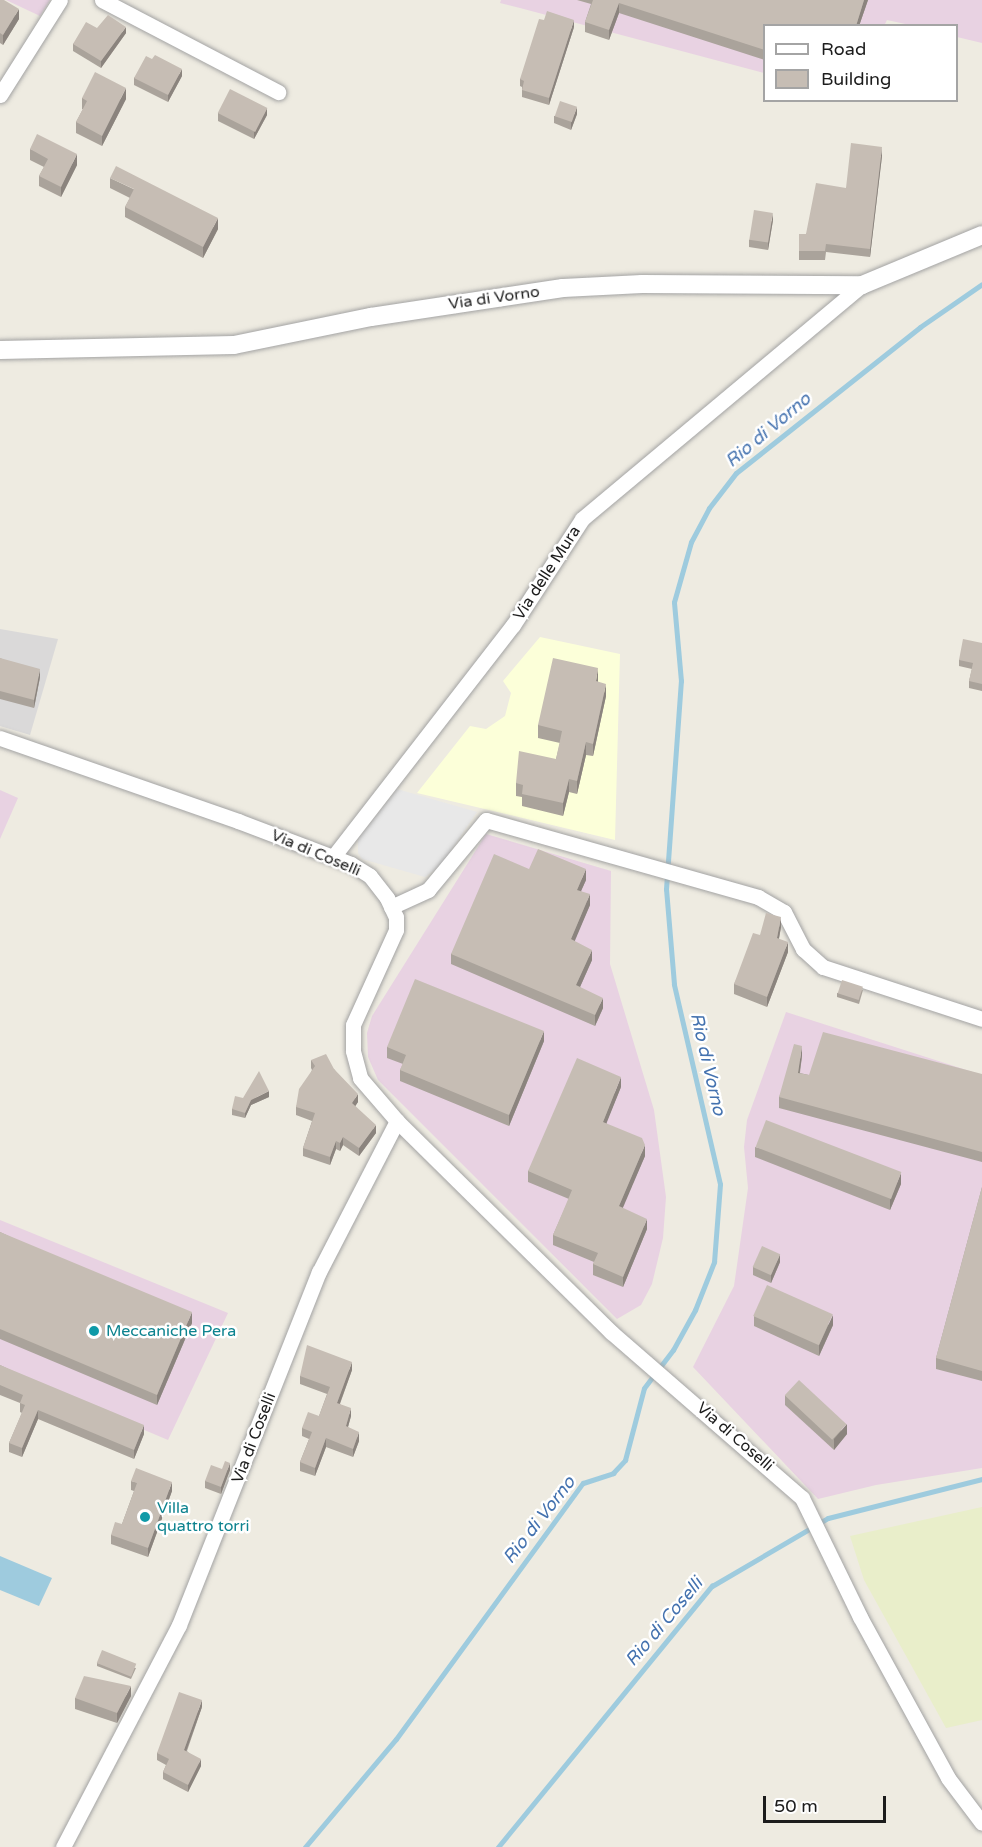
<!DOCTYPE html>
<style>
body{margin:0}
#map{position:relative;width:982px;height:1847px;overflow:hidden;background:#eeebe1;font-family:"Varela Round",sans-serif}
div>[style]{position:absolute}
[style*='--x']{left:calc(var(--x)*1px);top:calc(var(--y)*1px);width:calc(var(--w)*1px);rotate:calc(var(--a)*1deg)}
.residential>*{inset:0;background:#dad9d9}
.industrial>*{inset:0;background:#e8d2e2}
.education>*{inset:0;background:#fcffd9}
.farmland>*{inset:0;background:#e9eeca}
.parking>*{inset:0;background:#e8e8e8}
.water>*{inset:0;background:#9ecbde}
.stream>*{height:5px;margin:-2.5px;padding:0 2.5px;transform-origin:2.5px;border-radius:2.5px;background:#9ecbde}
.roads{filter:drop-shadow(0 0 2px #a3a3a3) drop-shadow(0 0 2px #a3a3a3)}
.minor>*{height:15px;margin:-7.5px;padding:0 7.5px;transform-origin:7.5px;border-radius:7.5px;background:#fff}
.tertiary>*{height:18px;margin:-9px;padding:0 9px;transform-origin:9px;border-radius:9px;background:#fff}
.wall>*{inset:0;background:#aaa39b}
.shaded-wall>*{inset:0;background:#8b847e}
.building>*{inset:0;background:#c6bdb4;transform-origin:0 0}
.dots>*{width:16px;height:16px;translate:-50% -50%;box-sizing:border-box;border:3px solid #fff;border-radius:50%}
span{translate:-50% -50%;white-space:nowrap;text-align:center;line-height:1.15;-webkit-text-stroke:5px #fff;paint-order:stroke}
.street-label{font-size:16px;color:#1c1c1c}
.culture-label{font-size:16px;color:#0d838f}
.left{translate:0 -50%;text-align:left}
.water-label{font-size:18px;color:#4472af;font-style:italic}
.legend{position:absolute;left:763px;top:24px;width:195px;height:78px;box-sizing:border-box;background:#fff;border:2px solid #a4a4a4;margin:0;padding:8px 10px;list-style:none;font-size:18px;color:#1c1c1c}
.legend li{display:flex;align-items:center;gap:12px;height:30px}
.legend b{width:30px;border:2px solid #a4a4a4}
.scale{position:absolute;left:763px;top:1796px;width:123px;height:27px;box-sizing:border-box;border:3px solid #1c1c1c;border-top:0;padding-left:8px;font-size:18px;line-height:21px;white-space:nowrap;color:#1c1c1c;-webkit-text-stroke:4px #fff;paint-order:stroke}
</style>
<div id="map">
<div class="residential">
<div style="clip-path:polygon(0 629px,58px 639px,30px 735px,0 726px)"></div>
</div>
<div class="industrial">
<div style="clip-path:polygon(6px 0,50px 0,40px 16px)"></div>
<div style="clip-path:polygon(501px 0,982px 0,982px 43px,957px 37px,956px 26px,910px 25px,887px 20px,884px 26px,764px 26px,764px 73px,520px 8px,500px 3px)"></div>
<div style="clip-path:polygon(0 790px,18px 798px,0 839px)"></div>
<div style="clip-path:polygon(486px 834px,611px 871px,610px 964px,654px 1110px,666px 1197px,663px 1238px,652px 1284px,641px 1305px,617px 1319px,378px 1080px,368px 1057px,367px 1033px,372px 1016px)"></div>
<div style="clip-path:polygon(786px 1012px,982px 1075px,982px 1468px,876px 1485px,818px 1499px,693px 1367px,734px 1286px,748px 1188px,744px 1147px,747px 1120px)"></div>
<div style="clip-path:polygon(0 1220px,228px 1313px,168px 1440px,0 1369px)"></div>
</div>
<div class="education">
<div style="clip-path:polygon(540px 637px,620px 654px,615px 840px,417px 793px,470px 726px,486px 729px,505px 716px,511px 693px,503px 681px)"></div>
</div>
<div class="farmland">
<div style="clip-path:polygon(982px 1507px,982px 1720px,946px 1728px,864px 1580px,850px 1536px)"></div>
</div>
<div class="parking">
<div style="clip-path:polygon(397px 789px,477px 812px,441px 865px,425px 877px,362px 859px,358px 853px,358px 839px)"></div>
</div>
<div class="water">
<div style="clip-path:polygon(0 1556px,52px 1578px,39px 1606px,0 1590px)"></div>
</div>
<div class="stream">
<div style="--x:305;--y:1847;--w:141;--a:-49.9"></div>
<div style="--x:396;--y:1739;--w:317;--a:-53.9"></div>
<div style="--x:583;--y:1483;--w:32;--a:-18"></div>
<div style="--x:613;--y:1473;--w:18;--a:-47"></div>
<div style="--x:625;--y:1460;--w:74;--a:-75.2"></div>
<div style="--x:644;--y:1388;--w:48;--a:-52.7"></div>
<div style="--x:673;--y:1350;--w:46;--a:-61.2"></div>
<div style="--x:695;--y:1310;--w:52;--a:-68.4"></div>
<div style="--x:714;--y:1262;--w:78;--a:-85.6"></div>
<div style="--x:720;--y:1184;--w:205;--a:-103"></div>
<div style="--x:674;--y:984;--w:95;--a:-94.8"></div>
<div style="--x:666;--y:889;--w:209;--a:-85.9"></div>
<div style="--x:681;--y:681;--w:79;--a:-95.1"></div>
<div style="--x:674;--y:602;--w:62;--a:-74.2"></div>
<div style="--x:691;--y:542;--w:38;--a:-62"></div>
<div style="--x:709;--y:508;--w:44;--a:-52.4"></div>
<div style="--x:736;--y:473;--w:235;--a:-38.4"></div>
<div style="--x:920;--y:327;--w:75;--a:-34.7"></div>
<div style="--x:498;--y:1847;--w:338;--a:-50.7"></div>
<div style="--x:712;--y:1586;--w:134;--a:-30.4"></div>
<div style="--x:828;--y:1518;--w:159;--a:-14.2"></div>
</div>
<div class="roads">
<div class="minor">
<div style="--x:102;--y:0;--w:199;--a:27.6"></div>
<div style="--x:0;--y:95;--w:112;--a:-57.7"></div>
<div style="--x:0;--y:738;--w:252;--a:19.2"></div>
<div style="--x:238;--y:821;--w:121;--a:20.8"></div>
<div style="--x:351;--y:864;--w:22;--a:32"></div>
<div style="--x:370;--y:876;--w:28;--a:52"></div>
<div style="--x:387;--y:898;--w:21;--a:65"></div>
<div style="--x:396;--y:917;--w:13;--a:90"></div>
<div style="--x:396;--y:930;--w:104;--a:114.4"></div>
<div style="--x:353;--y:1025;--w:26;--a:90"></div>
<div style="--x:353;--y:1051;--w:28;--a:75"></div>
<div style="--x:360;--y:1078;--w:57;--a:49.3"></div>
<div style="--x:397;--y:1121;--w:301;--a:44.6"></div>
<div style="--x:611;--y:1332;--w:253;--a:41"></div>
<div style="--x:802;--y:1498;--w:132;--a:64"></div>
<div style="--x:860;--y:1617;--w:183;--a:61.3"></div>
<div style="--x:948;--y:1778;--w:56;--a:52.9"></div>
<div style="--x:333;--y:857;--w:294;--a:-52.2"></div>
<div style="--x:513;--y:625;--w:126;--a:-56.9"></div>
<div style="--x:582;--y:519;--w:365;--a:-39.9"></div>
<div style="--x:391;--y:907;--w:41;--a:-24.7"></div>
<div style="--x:428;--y:890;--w:91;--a:-50.4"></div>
<div style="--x:486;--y:820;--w:283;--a:15.8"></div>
<div style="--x:758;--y:897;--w:30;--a:30"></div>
<div style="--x:784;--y:912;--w:42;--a:62.8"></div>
<div style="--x:803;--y:949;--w:27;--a:42"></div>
<div style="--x:823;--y:967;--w:167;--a:18.1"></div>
<div style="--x:63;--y:1847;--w:250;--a:-62.4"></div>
<div style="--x:179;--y:1625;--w:380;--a:-68.4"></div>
<div style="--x:319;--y:1272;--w:170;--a:-62.7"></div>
</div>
<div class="tertiary">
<div style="--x:0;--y:350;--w:234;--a:-1.2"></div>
<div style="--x:234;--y:345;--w:140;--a:-11.6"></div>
<div style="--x:371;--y:317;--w:194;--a:-8.6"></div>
<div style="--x:563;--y:288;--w:79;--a:-2.9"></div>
<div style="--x:642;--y:284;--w:220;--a:0.3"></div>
<div style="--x:862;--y:285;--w:130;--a:-22.6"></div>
</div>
</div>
<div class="wall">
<div style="clip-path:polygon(0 0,19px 19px,3px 45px,0 43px)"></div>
<div style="clip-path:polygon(577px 0,868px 0,859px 26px,765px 26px,765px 60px,619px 13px,609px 40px,585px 32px,585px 22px,591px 4px)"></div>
<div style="clip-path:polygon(574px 27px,549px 105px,522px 97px,522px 87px,520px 86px,520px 79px)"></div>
<div style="clip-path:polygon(97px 28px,126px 33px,101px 68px,73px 51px,73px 44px)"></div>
<div style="clip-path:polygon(152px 59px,182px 76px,168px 102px,134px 85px,134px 78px)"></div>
<div style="clip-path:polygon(82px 98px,126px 99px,102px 146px,76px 133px,76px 122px,83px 109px,82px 109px)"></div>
<div style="clip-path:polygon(218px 113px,267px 115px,254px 139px,218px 121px)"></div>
<div style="clip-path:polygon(577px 114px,571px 130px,554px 123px,554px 116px)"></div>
<div style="clip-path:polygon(30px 149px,77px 165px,61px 197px,39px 186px,39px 176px,44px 167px,30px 160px)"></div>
<div style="clip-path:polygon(882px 156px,870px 257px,826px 252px,825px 260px,799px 260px,799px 234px,806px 234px,846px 188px)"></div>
<div style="clip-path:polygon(110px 178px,218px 229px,203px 258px,125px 217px,125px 207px,130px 198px,110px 188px)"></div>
<div style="clip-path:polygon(773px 220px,768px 250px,749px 247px,749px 240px)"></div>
<div style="clip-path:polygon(982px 643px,982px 691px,969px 688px,969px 681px,972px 669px,959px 666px,959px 660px)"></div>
<div style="clip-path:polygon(0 658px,40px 677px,34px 708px,0 699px)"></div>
<div style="clip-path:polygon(598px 682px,606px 696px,593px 756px,586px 755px,577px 794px,569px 792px,563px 816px,522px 806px,522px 797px,516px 796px,516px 783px,556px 759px,560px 743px,538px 738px,538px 725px)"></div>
<div style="clip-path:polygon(529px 869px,586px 880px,581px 891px,590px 905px,574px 941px,592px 960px,580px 987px,603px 1008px,595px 1026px,451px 964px,451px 954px)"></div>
<div style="clip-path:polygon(781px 927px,779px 939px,788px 952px,767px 1007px,734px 994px,734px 984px,760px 935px)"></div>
<div style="clip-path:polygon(863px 990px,859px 1004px,837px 997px,837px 993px)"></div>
<div style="clip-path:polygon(544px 1041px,509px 1126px,400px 1081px,400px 1070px,403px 1064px,387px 1058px,387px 1047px)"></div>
<div style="clip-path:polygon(802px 1056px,800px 1073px,809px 1075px,982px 1074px,982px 1162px,779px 1108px,779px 1097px)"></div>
<div style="clip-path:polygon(311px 1060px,334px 1069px,358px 1102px,355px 1106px,376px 1133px,359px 1156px,343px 1145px,340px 1151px,336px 1149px,330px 1165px,303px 1156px,303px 1148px,312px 1121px,296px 1115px,296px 1107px,312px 1070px,311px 1068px)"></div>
<div style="clip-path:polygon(621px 1087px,606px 1123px,645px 1156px,622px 1208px,647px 1229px,623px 1287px,593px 1275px,593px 1264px,594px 1262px,553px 1245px,553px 1235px,569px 1199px,528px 1182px,528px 1171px)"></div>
<div style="clip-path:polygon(269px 1097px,251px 1105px,245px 1118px,232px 1115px,232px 1109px,243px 1098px)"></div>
<div style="clip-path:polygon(755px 1147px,901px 1184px,890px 1210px,755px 1157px)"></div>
<div style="clip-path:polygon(982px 1187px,982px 1381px,936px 1369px,936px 1358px)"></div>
<div style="clip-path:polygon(0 1232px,192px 1323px,157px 1405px,0 1339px)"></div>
<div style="clip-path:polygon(780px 1262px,771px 1283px,753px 1275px,753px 1267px)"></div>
<div style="clip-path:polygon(754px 1316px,833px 1325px,819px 1356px,754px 1326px)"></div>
<div style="clip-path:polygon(0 1365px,144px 1434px,134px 1459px,38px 1419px,22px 1457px,9px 1452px,9px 1443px,22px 1413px,20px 1412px,20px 1403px,0 1395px)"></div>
<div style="clip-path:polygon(352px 1370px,340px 1404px,351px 1416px,348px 1427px,359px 1441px,353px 1457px,326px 1447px,315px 1476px,300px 1471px,300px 1462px,309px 1439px,302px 1436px,302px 1428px,319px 1416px,327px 1394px,300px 1384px,300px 1376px)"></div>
<div style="clip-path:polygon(785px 1395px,847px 1434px,834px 1450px,785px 1405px)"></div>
<div style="clip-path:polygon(222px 1469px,230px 1470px,221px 1494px,205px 1488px,205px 1481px)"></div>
<div style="clip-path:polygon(131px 1481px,172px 1491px,148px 1557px,111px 1544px,111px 1535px,122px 1524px,134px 1491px,131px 1490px)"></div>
<div style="clip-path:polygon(97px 1663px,136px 1668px,131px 1679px,97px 1666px)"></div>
<div style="clip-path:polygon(131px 1696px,117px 1723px,75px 1709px,75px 1698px)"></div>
<div style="clip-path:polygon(202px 1707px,187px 1751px,201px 1766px,188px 1792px,163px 1779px,163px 1772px,166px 1765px,157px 1760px,157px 1753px)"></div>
</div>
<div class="shaded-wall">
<div style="clip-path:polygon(864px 0,868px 0,859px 26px,856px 26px)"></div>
<div style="clip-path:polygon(619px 3px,619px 13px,609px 40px,609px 30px)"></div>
<div style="clip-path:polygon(19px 9px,19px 19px,3px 45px,3px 35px)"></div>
<div style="clip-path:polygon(574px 20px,574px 27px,549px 105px,549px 98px)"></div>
<div style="clip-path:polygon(126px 27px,126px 33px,101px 68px,101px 61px)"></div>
<div style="clip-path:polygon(182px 69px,182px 76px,168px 102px,168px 95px)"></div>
<div style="clip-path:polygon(126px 88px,126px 99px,102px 146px,102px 136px)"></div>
<div style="clip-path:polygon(577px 107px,577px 114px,571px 130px,571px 123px)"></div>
<div style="clip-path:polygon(267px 108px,267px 115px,254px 139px,254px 132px)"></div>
<div style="clip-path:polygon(882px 147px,882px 156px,870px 257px,870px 249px)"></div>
<div style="clip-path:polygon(77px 154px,77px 165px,61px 197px,61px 187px)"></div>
<div style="clip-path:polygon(773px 213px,773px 220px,768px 250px,768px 243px)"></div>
<div style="clip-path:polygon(218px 218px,218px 229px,203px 258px,203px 247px)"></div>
<div style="clip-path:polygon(598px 668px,598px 681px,596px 694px,596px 681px)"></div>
<div style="clip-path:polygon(40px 669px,40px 677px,34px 708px,34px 700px)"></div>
<div style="clip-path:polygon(606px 684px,606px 696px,593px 756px,593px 744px)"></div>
<div style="clip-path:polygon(586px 742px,586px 755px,577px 794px,577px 781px)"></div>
<div style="clip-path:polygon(569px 779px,569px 792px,563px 816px,563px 803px)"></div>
<div style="clip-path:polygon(586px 869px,586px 880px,577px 900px,577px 890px)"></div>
<div style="clip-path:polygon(590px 894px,590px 905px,571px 950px,571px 939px)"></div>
<div style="clip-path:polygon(781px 917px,781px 927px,777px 948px,777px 938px)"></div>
<div style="clip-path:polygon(788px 942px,788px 952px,767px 1007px,767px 997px)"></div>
<div style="clip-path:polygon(592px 950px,592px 960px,576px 996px,576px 985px)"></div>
<div style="clip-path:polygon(603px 998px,603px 1008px,595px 1026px,595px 1015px)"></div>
<div style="clip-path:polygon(544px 1031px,544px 1041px,509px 1126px,509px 1115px)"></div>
<div style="clip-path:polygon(802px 1046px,802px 1056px,798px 1083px,798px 1073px)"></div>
<div style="clip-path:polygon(621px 1077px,621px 1087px,603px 1132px,603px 1122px)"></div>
<div style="clip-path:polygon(269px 1091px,269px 1097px,251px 1105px,245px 1118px,245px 1113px,251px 1100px)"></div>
<div style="clip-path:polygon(358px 1094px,358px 1102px,352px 1111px,352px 1103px)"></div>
<div style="clip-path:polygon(376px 1125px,376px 1133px,359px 1156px,359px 1148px)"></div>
<div style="clip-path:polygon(343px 1137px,343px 1145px,340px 1151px,340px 1143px)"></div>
<div style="clip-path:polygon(336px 1141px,336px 1149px,330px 1165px,330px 1157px)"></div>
<div style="clip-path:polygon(645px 1145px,645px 1156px,619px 1217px,619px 1206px)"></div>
<div style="clip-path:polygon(901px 1173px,901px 1184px,890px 1210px,890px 1200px)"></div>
<div style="clip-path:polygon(647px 1219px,647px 1229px,623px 1287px,623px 1277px)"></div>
<div style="clip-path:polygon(780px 1254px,780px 1262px,771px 1283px,771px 1275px)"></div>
<div style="clip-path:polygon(192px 1312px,192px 1323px,157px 1405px,157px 1395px)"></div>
<div style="clip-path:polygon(833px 1315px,833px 1325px,819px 1356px,819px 1345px)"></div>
<div style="clip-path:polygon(352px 1362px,352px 1370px,337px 1411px,337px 1403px)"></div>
<div style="clip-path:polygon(351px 1408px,351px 1416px,346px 1434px,346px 1426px)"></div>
<div style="clip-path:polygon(38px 1410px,38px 1419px,22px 1457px,22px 1448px)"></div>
<div style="clip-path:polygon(847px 1424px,847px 1434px,834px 1450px,834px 1439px)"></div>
<div style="clip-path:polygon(144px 1425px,144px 1434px,134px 1459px,134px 1450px)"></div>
<div style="clip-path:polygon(359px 1432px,359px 1441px,353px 1457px,353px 1449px)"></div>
<div style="clip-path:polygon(326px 1438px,326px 1447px,315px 1476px,315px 1468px)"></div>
<div style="clip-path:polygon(230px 1463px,230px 1470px,221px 1494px,221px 1487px)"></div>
<div style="clip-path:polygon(172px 1482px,172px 1491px,148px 1557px,148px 1548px)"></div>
<div style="clip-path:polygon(131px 1686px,131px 1696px,117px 1723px,117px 1713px)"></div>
<div style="clip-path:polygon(202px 1700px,202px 1707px,184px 1757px,184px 1750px)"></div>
<div style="clip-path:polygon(201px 1759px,201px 1766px,188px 1792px,188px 1785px)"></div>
</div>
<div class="building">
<div style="clip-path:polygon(0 0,4px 0,19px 9px,3px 35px,0 33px)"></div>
<div style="clip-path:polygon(593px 0,864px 0,856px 26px,765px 26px,765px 50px,619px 3px,609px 30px,585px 22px)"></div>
<div style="clip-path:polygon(547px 11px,574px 20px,549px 98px,522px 90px,524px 81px,520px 79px,539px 19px,544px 20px)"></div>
<div style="clip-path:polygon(108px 15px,126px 27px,101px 61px,73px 44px,86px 22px,97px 28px)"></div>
<div style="clip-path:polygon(155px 55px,182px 69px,168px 95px,134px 78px,146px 56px,152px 59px)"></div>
<div style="clip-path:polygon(95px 72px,126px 88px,102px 136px,76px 122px,87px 101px,82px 98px)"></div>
<div style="left:230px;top:89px;width:42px;height:27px;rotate:27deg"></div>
<div style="left:560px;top:101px;width:18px;height:16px;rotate:19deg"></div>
<div style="clip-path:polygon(37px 134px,77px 154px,61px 187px,39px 176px,48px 159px,30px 149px)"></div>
<div style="clip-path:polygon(851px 143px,882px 147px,870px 249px,826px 244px,825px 251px,799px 251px,799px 234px,806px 234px,816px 183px,846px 188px)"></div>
<div style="clip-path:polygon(116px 166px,218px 218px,203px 247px,125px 207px,134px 189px,110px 178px)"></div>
<div style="left:754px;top:210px;width:19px;height:30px;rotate:9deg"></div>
<div style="clip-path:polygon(963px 639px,982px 643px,982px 684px,969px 681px,973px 663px,959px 660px)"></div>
<div style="clip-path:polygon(0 658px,40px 669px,34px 700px,0 691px)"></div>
<div style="clip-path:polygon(553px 658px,598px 668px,596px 681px,606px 684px,593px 744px,586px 742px,577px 781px,569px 779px,563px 803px,522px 794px,523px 785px,516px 783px,519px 751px,556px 759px,562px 731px,538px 725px)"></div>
<div style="clip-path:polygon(538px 849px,586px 869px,577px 890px,590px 894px,571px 939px,592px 950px,576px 985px,603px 998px,595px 1015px,451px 954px,494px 854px,529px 869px)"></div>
<div style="clip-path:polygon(766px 913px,781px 917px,777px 938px,788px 942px,767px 997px,734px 984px,753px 933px,760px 935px)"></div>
<div style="clip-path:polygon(415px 979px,544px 1031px,509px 1115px,400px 1070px,406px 1055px,387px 1047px)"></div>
<div style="left:842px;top:980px;width:22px;height:14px;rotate:18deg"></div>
<div style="clip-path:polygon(823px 1032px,982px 1074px,982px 1152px,779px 1097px,794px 1044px,802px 1046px,798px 1073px,809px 1075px)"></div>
<div style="clip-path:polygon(326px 1054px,334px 1069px,358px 1094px,352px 1103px,376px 1125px,359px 1148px,343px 1137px,340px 1143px,336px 1141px,330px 1157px,303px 1148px,315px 1113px,296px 1107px,299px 1089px,315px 1066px,311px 1060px)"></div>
<div style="clip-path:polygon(577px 1058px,621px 1077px,603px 1122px,642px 1138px,645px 1145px,619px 1206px,647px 1219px,623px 1277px,593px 1264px,598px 1253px,553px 1235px,572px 1190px,528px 1171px)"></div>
<div style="clip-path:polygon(259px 1071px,269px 1091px,251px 1100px,245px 1113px,232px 1109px,235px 1096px,243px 1098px)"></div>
<div style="left:766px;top:1120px;width:145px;height:29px;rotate:21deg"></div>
<div style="clip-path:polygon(982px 1187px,982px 1371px,936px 1358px)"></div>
<div style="clip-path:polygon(0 1232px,192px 1312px,157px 1395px,0 1329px)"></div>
<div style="left:762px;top:1246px;width:20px;height:23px;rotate:24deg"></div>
<div style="left:767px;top:1285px;width:72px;height:34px;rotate:24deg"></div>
<div style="clip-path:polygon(307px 1345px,352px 1362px,337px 1403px,351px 1408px,346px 1426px,359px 1432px,353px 1449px,326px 1438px,315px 1468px,300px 1462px,312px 1432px,302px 1428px,308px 1412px,319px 1416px,330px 1387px,300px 1376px)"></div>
<div style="clip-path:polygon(0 1365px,144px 1425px,134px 1450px,38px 1410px,22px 1448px,9px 1443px,25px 1405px,20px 1403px,23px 1395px,0 1385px)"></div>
<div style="left:799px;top:1380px;width:65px;height:21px;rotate:43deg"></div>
<div style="clip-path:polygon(225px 1461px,230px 1463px,221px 1487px,205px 1481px,211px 1465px,222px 1469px)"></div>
<div style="clip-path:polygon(136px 1468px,172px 1482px,148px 1548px,111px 1535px,115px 1522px,122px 1524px,137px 1483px,131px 1481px)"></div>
<div style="left:102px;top:1650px;width:37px;height:14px;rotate:22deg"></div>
<div style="clip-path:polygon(84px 1676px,131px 1686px,117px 1713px,75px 1698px)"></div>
<div style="clip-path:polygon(179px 1692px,202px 1700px,184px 1750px,201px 1759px,188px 1785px,163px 1772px,169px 1759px,157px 1753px)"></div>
</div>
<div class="dots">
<div style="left:94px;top:1331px;background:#0f9aa8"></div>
<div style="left:145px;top:1517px;background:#0f9aa8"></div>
</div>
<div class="street-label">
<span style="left:494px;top:298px;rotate:-8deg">Via di Vorno</span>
<span style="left:547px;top:573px;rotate:-57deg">Via delle Mura</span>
<span style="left:316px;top:853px;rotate:23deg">Via di Coselli</span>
<span style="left:735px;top:1437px;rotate:41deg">Via di Coselli</span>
<span style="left:254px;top:1438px;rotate:-69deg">Via di Coselli</span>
</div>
<div class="culture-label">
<span class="left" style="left:106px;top:1331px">Meccaniche Pera</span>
<span class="left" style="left:157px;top:1517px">Villa<br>quattro torri</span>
</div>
<div class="water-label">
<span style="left:768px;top:430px;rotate:-40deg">Rio di Vorno</span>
<span style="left:708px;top:1064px;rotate:77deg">Rio di Vorno</span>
<span style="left:539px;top:1520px;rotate:-52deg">Rio di Vorno</span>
<span style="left:664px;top:1622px;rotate:-50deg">Rio di Coselli</span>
</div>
<ul class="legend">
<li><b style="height:8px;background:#fff"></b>Road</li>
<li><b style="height:16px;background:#c6bdb4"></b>Building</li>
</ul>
<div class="scale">50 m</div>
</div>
